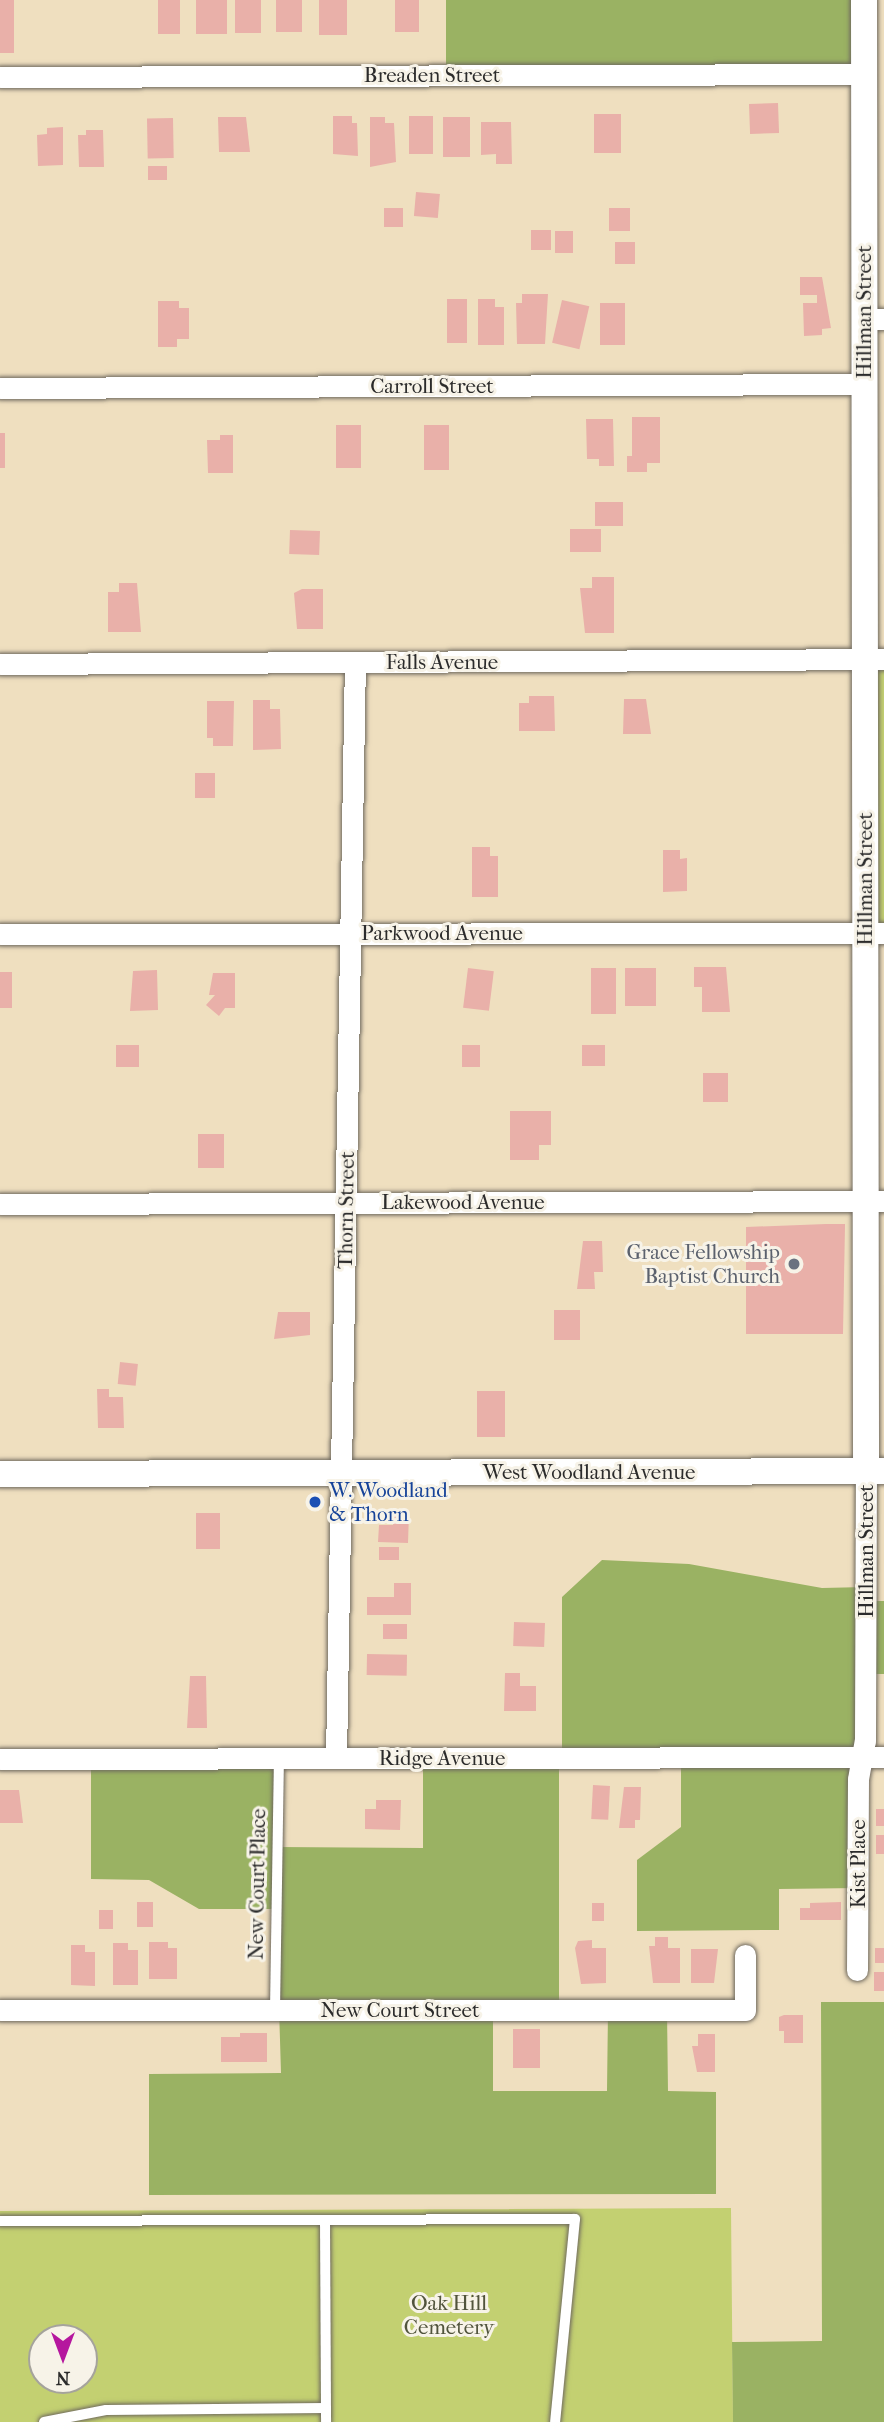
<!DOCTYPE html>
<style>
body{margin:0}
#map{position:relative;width:884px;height:2422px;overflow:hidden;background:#efdfbf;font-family:"IM FELL French Canon",serif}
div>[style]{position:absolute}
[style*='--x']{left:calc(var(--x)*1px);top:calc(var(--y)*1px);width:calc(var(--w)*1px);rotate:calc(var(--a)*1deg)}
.green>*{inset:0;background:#c3d071;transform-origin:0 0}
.forest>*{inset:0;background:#9ab263;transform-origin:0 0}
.building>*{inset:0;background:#e9b0a9;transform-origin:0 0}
.roads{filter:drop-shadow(0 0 2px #706a5f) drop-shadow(0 0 2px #706a5f)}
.service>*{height:10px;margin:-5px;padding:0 5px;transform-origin:5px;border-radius:5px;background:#fff}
.minor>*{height:21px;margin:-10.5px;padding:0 10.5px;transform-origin:10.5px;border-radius:10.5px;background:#fff}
.tertiary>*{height:26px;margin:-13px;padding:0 13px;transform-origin:13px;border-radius:13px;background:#fff}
.dots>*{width:19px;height:19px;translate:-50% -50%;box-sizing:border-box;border:4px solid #f7f3e8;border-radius:50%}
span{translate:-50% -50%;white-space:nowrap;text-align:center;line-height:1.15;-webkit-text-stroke:6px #f7f3e8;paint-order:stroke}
.street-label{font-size:21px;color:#2b2b2b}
.worship-label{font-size:21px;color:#5b616d}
.right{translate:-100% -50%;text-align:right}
.transit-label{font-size:21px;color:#164399}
.left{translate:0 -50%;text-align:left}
.park-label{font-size:21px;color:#51543c}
.north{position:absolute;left:28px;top:2324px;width:70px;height:70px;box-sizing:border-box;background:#f7f3e8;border:2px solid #a5a39c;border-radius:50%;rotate:180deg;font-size:19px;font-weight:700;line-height:28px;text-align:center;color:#2b2b2b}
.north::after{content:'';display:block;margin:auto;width:24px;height:32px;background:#b5179e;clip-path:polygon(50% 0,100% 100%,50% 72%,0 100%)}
</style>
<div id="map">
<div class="green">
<div style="left:865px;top:660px;width:19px;height:273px"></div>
<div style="clip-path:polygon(evenodd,731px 2208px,733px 2422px,0 2422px,0 2211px,731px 2208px,42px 2338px,84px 2338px,84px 2380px,42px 2380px,42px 2338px)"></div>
</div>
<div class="forest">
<div style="left:446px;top:0;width:418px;height:75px"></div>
<div style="clip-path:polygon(602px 1560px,689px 1564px,822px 1588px,866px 1587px,866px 1601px,884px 1601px,884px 1674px,866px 1674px,858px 1888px,779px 1889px,779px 1930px,637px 1931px,637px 1860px,681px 1827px,681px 1758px,562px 1758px,562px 1597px)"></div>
<div style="clip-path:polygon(279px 1758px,277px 1847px,423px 1848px,423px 1758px,559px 1758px,559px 2010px,493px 2010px,493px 2091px,607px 2091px,608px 2010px,667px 2010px,668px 2091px,716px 2092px,716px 2194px,149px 2195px,149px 2074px,281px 2073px,276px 1909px,199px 1909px,149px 1880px,91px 1879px,91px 1759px)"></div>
<div style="clip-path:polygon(821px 2002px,884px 2002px,884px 2422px,733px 2422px,732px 2342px,822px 2341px)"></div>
</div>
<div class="building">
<div style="left:0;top:0;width:14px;height:53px"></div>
<div style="left:158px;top:0;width:22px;height:34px"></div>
<div style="left:196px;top:0;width:31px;height:34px"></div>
<div style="left:235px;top:0;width:26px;height:33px"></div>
<div style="left:276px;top:0;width:26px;height:32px"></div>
<div style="left:319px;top:0;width:28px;height:35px"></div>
<div style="left:395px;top:0;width:24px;height:32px"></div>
<div style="left:778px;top:103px;width:30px;height:29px;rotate:88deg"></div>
<div style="left:594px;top:114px;width:27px;height:39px"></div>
<div style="clip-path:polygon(333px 116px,352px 116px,352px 123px,357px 123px,358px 156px,333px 154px)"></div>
<div style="left:409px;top:116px;width:24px;height:38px"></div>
<div style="clip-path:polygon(218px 117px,246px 117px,250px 152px,219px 152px)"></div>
<div style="clip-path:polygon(370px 117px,385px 117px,385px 123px,394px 123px,396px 162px,370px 167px)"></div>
<div style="left:443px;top:117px;width:27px;height:40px"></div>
<div style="left:173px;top:118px;width:40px;height:26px;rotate:89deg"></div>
<div style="clip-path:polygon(481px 122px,511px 122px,512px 164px,496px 164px,496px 154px,481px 155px)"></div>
<div style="clip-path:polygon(63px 127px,63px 165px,38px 166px,37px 135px,47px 134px,47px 128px)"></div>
<div style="clip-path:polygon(86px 130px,103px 130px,104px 167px,79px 167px,78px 135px,86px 135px)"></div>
<div style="left:148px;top:166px;width:19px;height:14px"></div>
<div style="left:416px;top:192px;width:24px;height:24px;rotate:5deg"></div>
<div style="left:384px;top:208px;width:19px;height:19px"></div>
<div style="left:609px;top:208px;width:21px;height:23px"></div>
<div style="left:531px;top:230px;width:20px;height:20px"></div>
<div style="left:555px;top:231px;width:18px;height:22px"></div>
<div style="left:615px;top:242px;width:20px;height:22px"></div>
<div style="clip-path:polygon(800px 277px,822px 277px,831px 328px,822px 329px,822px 335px,804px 336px,803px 303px,817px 303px,817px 295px,800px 295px)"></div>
<div style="clip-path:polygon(522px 294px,548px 294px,545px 344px,517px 344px,516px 303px,522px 303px)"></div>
<div style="left:447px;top:299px;width:20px;height:44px"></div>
<div style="clip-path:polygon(478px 299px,495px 299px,495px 307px,504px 307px,504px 345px,478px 345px)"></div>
<div style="left:562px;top:300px;width:28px;height:44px;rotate:13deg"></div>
<div style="clip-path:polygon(158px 301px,179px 301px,179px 308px,189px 308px,189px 339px,177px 339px,177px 347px,158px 347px)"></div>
<div style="left:600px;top:303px;width:25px;height:42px"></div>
<div style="clip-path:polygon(632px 417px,660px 417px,660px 463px,647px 463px,647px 472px,627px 472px,627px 456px,632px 456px)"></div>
<div style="clip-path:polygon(586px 419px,613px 419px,614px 466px,599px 466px,599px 459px,587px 459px)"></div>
<div style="left:336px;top:425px;width:25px;height:43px"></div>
<div style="left:424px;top:425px;width:25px;height:45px"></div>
<div style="left:0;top:433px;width:5px;height:35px"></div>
<div style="clip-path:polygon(220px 435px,233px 435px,233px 473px,208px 473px,207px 440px,220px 440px)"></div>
<div style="left:595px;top:502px;width:28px;height:24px"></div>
<div style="left:601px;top:529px;width:23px;height:31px;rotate:90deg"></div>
<div style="left:290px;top:530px;width:30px;height:24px;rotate:2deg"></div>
<div style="clip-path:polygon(592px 577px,614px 577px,614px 633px,585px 633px,580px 588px,592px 588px)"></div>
<div style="clip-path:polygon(119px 583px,137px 583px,141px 632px,108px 632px,108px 592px,119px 592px)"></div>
<div style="clip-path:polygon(302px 589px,323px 589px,323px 629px,297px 629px,294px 593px)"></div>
<div style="clip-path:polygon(529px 696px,554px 696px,555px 731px,519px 731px,519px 703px,529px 703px)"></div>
<div style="clip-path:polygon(624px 699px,646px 699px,651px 734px,623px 734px)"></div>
<div style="clip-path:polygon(253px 700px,270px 700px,270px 709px,280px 709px,281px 749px,253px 750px)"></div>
<div style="clip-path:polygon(207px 701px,234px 701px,233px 746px,213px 746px,213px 738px,207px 738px)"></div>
<div style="left:195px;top:773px;width:20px;height:25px"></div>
<div style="clip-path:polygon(472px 847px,490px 847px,490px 856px,498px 856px,498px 897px,472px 897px)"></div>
<div style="clip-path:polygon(663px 850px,680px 850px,680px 859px,687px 858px,687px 891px,663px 892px)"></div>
<div style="clip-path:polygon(694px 967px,726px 967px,730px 1012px,702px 1012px,702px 987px,694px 987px)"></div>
<div style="left:468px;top:968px;width:26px;height:40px;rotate:7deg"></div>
<div style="left:591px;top:968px;width:25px;height:46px"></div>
<div style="left:625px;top:968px;width:31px;height:38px"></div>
<div style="clip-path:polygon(157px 970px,158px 1010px,130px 1011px,133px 971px)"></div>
<div style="left:0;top:972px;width:12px;height:36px"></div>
<div style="clip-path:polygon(213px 973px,235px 973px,235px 1008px,225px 1008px,219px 1016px,206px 1005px,215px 995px,209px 995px)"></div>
<div style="left:116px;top:1045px;width:23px;height:22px"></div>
<div style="left:462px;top:1045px;width:18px;height:22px"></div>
<div style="left:582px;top:1045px;width:23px;height:21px"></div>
<div style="left:703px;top:1073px;width:25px;height:29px"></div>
<div style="clip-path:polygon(510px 1111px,551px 1111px,551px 1145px,539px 1145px,539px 1160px,510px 1160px)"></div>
<div style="left:198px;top:1134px;width:26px;height:34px"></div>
<div style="clip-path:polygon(826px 1224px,845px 1224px,843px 1334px,746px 1334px,746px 1227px)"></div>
<div style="clip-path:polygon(583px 1241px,602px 1241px,603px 1272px,594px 1272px,595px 1289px,577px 1289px)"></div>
<div style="left:554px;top:1310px;width:26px;height:30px"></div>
<div style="clip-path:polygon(278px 1312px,310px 1312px,310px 1335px,274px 1339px)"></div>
<div style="left:120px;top:1362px;width:18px;height:22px;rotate:6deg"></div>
<div style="clip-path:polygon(97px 1389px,109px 1389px,109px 1397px,123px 1397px,124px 1428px,98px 1428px)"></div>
<div style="left:477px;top:1391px;width:28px;height:46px"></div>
<div style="clip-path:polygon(393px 1512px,409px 1513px,408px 1543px,378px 1542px,379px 1525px,393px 1525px)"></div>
<div style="left:220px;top:1513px;width:36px;height:24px;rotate:90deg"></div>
<div style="left:379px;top:1547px;width:20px;height:13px"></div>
<div style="clip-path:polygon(394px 1583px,411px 1583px,411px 1615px,367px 1615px,367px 1597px,394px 1597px)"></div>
<div style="left:514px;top:1622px;width:31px;height:24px;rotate:2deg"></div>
<div style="left:383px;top:1624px;width:24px;height:15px"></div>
<div style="left:367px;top:1654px;width:40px;height:21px;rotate:1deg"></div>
<div style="clip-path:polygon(505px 1673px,520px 1673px,520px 1686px,536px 1686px,536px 1711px,504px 1711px)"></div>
<div style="clip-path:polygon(190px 1676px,206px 1676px,207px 1728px,187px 1728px)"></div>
<div style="left:593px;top:1785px;width:17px;height:34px;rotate:3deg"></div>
<div style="clip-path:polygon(624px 1787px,641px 1787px,640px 1820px,635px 1820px,635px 1828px,619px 1828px)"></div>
<div style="clip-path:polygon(0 1790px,19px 1790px,23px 1823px,0 1823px)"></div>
<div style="clip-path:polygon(376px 1800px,401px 1800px,400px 1830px,365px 1829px,365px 1809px,376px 1809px)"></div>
<div style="left:876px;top:1809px;width:8px;height:17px"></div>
<div style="left:876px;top:1835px;width:8px;height:19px"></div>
<div style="left:137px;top:1902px;width:16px;height:25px"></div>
<div style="clip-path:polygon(841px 1902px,841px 1920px,800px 1920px,800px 1908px,810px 1908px,810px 1903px)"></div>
<div style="left:592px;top:1903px;width:12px;height:18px"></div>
<div style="left:99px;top:1910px;width:14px;height:19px"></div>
<div style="clip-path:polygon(655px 1937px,668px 1937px,668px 1948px,680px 1948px,680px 1983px,653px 1983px,649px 1946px,655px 1946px)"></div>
<div style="clip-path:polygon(592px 1940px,592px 1948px,606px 1948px,606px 1983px,581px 1984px,575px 1948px,578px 1941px)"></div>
<div style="clip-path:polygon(149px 1942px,168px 1942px,168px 1948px,177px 1948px,177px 1979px,149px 1979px)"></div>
<div style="clip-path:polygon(113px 1943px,128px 1943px,128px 1950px,138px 1950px,138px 1985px,113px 1985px)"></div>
<div style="clip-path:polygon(71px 1945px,85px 1945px,85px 1952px,95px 1952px,95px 1986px,71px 1985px)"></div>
<div style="left:875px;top:1948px;width:9px;height:15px"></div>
<div style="clip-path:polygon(691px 1949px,718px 1949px,714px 1983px,691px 1983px)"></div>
<div style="left:874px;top:1972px;width:10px;height:19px"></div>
<div style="clip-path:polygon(784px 2015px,803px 2015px,803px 2043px,784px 2043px,784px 2031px,779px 2031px,779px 2017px)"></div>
<div style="left:513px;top:2029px;width:27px;height:39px"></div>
<div style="clip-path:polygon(240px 2033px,267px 2033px,267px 2062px,221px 2062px,221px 2037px,240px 2037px)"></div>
<div style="clip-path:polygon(698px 2034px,715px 2034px,715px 2072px,697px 2072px,692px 2046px,698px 2046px)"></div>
</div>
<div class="roads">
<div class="service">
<div style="--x:275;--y:2010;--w:252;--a:-89.1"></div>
<div style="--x:325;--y:2220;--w:202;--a:89.7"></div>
<div style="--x:0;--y:2221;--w:575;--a:-0.2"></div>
<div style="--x:575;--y:2219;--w:204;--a:95.6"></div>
<div style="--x:44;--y:2422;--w:63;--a:-11"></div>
<div style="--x:106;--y:2410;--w:220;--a:-0.5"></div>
</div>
<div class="minor">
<div style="--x:0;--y:77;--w:864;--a:-0.2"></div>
<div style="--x:864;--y:319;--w:20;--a:0"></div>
<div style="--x:0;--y:388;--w:864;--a:-0.27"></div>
<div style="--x:0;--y:664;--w:884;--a:-0.32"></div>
<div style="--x:0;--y:934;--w:884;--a:-0.06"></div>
<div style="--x:0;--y:1204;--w:884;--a:-0.19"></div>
<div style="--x:336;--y:1758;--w:1096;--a:-89.01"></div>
<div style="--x:0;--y:1759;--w:884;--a:-0.13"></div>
<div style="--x:857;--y:1970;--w:191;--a:-89.7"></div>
<div style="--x:858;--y:1779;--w:39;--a:-80"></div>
<div style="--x:865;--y:1741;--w:270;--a:-89.8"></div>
<div style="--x:0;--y:2010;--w:745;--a:0"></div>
<div style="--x:745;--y:2010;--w:55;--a:-90"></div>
</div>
<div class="tertiary">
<div style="--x:864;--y:0;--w:1471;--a:89.92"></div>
<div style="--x:0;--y:1474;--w:884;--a:-0.19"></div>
</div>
</div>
<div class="dots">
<div style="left:794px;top:1264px;background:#6b7280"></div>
<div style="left:315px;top:1502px;background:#1a4fb4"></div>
</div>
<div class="street-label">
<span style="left:432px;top:75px">Breaden Street</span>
<span style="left:864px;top:312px;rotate:-90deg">Hillman Street</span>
<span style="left:432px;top:386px">Carroll Street</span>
<span style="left:442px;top:662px">Falls Avenue</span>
<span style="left:865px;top:879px;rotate:-90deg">Hillman Street</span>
<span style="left:442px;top:933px">Parkwood Avenue</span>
<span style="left:463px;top:1202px">Lakewood Avenue</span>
<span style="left:346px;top:1210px;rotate:-89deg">Thorn Street</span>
<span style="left:589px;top:1472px">West Woodland Avenue</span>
<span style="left:866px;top:1551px;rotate:-90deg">Hillman Street</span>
<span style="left:442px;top:1758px">Ridge Avenue</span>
<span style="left:858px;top:1864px;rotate:-90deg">Kist Place</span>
<span style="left:257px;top:1884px;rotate:-89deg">New Court Place</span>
<span style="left:400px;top:2010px">New Court Street</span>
</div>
<div class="worship-label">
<span class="right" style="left:780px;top:1264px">Grace Fellowship<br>Baptist Church</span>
</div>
<div class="transit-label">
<span class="left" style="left:329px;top:1502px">W. Woodland<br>&amp; Thorn</span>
</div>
<div class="park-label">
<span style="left:449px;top:2315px">Oak Hill<br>Cemetery</span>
</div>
<div class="north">N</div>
</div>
